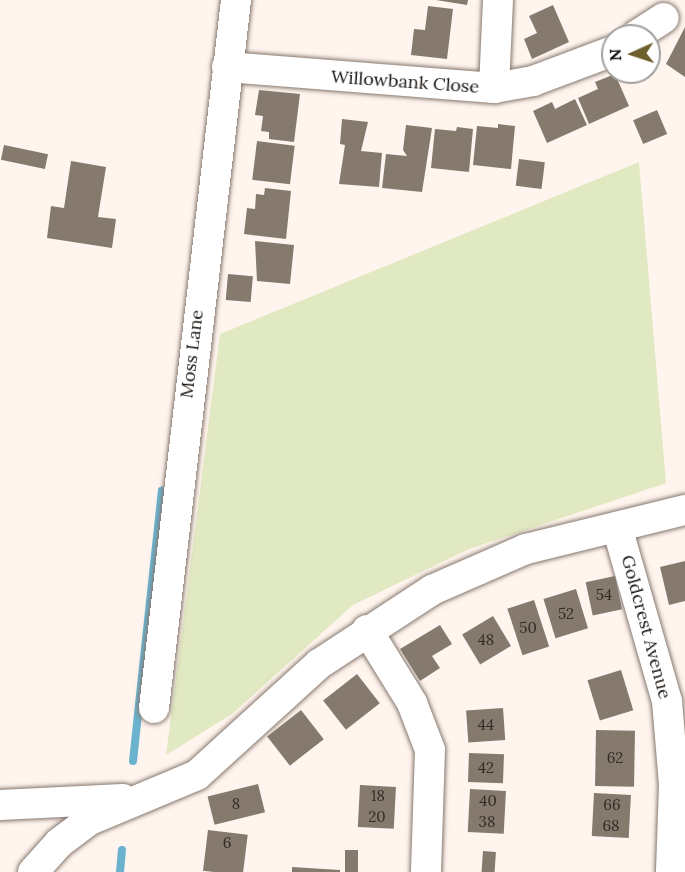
<!DOCTYPE html>
<style>
body{margin:0}
#map{position:relative;width:685px;height:872px;overflow:hidden;background:#fff5ee;font-family:Lora,serif}
div>[style]{position:absolute}
[style*='--x']{left:calc(var(--x)*1px);top:calc(var(--y)*1px);width:calc(var(--w)*1px);rotate:calc(var(--a)*1deg)}
.green>*{inset:0;background:#e1e9c2}
.stream>*{height:8px;margin:-4px;padding:0 4px;transform-origin:4px;border-radius:4px;background:#6ab2ce}
.building>*{inset:0;background:#867a6e;transform-origin:0 0}
.roads{filter:drop-shadow(0 0 2px #86786e) drop-shadow(0 0 2px #86786e)}
.minor>*{height:30px;margin:-15px;padding:0 15px;transform-origin:15px;border-radius:15px;background:#fff}
span{translate:-50% -50%;white-space:nowrap;text-align:center;line-height:1.15;-webkit-text-stroke:6px #fff;paint-order:stroke}
.number-label{font-size:15px;color:#332c26}
.number-label span{-webkit-text-stroke-width:0}
.street-label{font-size:18px;color:#17120e}
.north{position:absolute;left:601px;top:24px;width:60px;height:60px;box-sizing:border-box;background:#fff;border:2px solid #a2a09f;border-radius:50%;rotate:267deg;font-size:16px;font-weight:700;line-height:24px;text-align:center;color:#17120e}
.north::after{content:'';display:block;margin:auto;width:21px;height:27px;background:#6e602d;clip-path:polygon(50% 0,100% 100%,50% 72%,0 100%)}
</style>
<div id="map">
<div class="green">
<div style="clip-path:polygon(639px 162px,666px 483px,469px 549px,353px 605px,232px 714px,166px 755px,220px 334px)"></div>
</div>
<div class="stream">
<div style="--x:133;--y:761;--w:272;--a:-83.9"></div>
<div style="--x:120;--y:872;--w:22;--a:-85"></div>
</div>
<div class="building">
<div style="clip-path:polygon(436px 0,468px 0,467px 5px)"></div>
<div style="clip-path:polygon(553px 5px,569px 42px,532px 59px,524px 39px,537px 33px,529px 16px)"></div>
<div style="clip-path:polygon(428px 6px,453px 9px,447px 59px,411px 55px,414px 29px,425px 30px)"></div>
<div style="clip-path:polygon(685px 27px,685px 77px,666px 64px)"></div>
<div style="clip-path:polygon(615px 74px,629px 106px,589px 124px,578px 98px,598px 89px,595px 82px)"></div>
<div style="clip-path:polygon(259px 90px,300px 94px,294px 142px,269px 139px,269px 132px,261px 131px,263px 116px,255px 115px)"></div>
<div style="clip-path:polygon(575px 99px,587px 125px,547px 143px,533px 111px,552px 102px,555px 109px)"></div>
<div style="left:657px;top:110px;width:26px;height:26px;rotate:67deg"></div>
<div style="clip-path:polygon(342px 119px,368px 122px,361px 151px,382px 153px,379px 187px,339px 184px,345px 145px,340px 144px)"></div>
<div style="clip-path:polygon(498px 124px,515px 126px,511px 169px,473px 165px,477px 126px,498px 128px)"></div>
<div style="clip-path:polygon(406px 125px,432px 128px,422px 192px,382px 188px,386px 154px,407px 156px,403px 150px)"></div>
<div style="clip-path:polygon(457px 127px,473px 129px,469px 172px,431px 168px,435px 129px,456px 131px)"></div>
<div style="left:257px;top:141px;width:38px;height:39px;rotate:7deg"></div>
<div style="left:4px;top:145px;width:45px;height:15px;rotate:12deg"></div>
<div style="left:519px;top:159px;width:26px;height:27px;rotate:7deg"></div>
<div style="clip-path:polygon(71px 161px,106px 167px,98px 217px,116px 219px,112px 248px,47px 238px,51px 206px,64px 208px)"></div>
<div style="clip-path:polygon(265px 188px,291px 191px,286px 239px,244px 234px,247px 208px,255px 209px,256px 194px,264px 195px)"></div>
<div style="clip-path:polygon(255px 241px,294px 245px,290px 284px,257px 281px)"></div>
<div style="left:228px;top:274px;width:25px;height:26px;rotate:5deg"></div>
<div style="clip-path:polygon(685px 561px,685px 601px,669px 605px,660px 567px)"></div>
<div style="left:615px;top:576px;width:34px;height:30px;rotate:78deg"></div>
<div style="left:576px;top:589px;width:41px;height:34px;rotate:73deg"></div>
<div style="left:534px;top:600px;width:49px;height:28px;rotate:72deg"></div>
<div style="left:493px;top:616px;width:35px;height:36px;rotate:59deg"></div>
<div style="clip-path:polygon(440px 625px,452px 644px,432px 656px,440px 668px,420px 681px,400px 649px)"></div>
<div style="left:621px;top:670px;width:42px;height:35px;rotate:73deg"></div>
<div style="left:357px;top:674px;width:37px;height:43px;rotate:52deg"></div>
<div style="left:503px;top:708px;width:32px;height:37px;rotate:86deg"></div>
<div style="left:301px;top:710px;width:37px;height:43px;rotate:52deg"></div>
<div style="left:596px;top:730px;width:39px;height:56px;rotate:1deg"></div>
<div style="left:469px;top:753px;width:35px;height:29px;rotate:2deg"></div>
<div style="left:258px;top:784px;width:29px;height:52px;rotate:76deg"></div>
<div style="left:360px;top:785px;width:36px;height:42px;rotate:3deg"></div>
<div style="left:470px;top:789px;width:36px;height:43px;rotate:3deg"></div>
<div style="left:594px;top:793px;width:37px;height:43px;rotate:3deg"></div>
<div style="left:208px;top:830px;width:40px;height:41px;rotate:7deg"></div>
<div style="left:345px;top:850px;width:13px;height:22px"></div>
<div style="left:483px;top:851px;width:13px;height:21px;rotate:4deg"></div>
<div style="clip-path:polygon(292px 867px,340px 870px,340px 872px,292px 872px)"></div>
</div>
<div class="roads">
<div class="minor">
<div style="--x:636;--y:36;--w:33;--a:-33"></div>
<div style="--x:227;--y:67;--w:268;--a:4.5"></div>
<div style="--x:494;--y:88;--w:40;--a:-10"></div>
<div style="--x:533;--y:81;--w:85;--a:-20.6"></div>
<div style="--x:494;--y:88;--w:88;--a:-87.4"></div>
<div style="--x:617;--y:527;--w:181;--a:74"></div>
<div style="--x:667;--y:701;--w:84;--a:85.2"></div>
<div style="--x:674;--y:785;--w:87;--a:92"></div>
<div style="--x:367;--y:630;--w:86;--a:58.3"></div>
<div style="--x:412;--y:703;--w:50;--a:69"></div>
<div style="--x:430;--y:750;--w:122;--a:91.9"></div>
<div style="--x:154;--y:708;--w:713;--a:-83.39"></div>
<div style="--x:0;--y:805;--w:123;--a:-2.8"></div>
<div style="--x:33;--y:872;--w:39;--a:-48"></div>
<div style="--x:59;--y:843;--w:39;--a:-37"></div>
<div style="--x:90;--y:820;--w:116;--a:-22.8"></div>
<div style="--x:197;--y:775;--w:165;--a:-42.3"></div>
<div style="--x:319;--y:664;--w:135;--a:-33.2"></div>
<div style="--x:432;--y:590;--w:103;--a:-23.6"></div>
<div style="--x:526;--y:549;--w:164;--a:-13.8"></div>
</div>
</div>
<div class="number-label">
<span style="left:604px;top:595px">54</span>
<span style="left:566px;top:614px">52</span>
<span style="left:528px;top:628px">50</span>
<span style="left:486px;top:640px">48</span>
<span style="left:486px;top:725px">44</span>
<span style="left:615px;top:758px">62</span>
<span style="left:486px;top:768px">42</span>
<span style="left:378px;top:796px">18</span>
<span style="left:488px;top:801px">40</span>
<span style="left:236px;top:804px">8</span>
<span style="left:612px;top:805px">66</span>
<span style="left:377px;top:817px">20</span>
<span style="left:487px;top:822px">38</span>
<span style="left:611px;top:826px">68</span>
<span style="left:227px;top:843px">6</span>
</div>
<div class="street-label">
<span style="left:405px;top:82px;rotate:4deg">Willowbank Close</span>
<span style="left:192px;top:354px;rotate:-83deg">Moss Lane</span>
<span style="left:646px;top:627px;rotate:75deg">Goldcrest Avenue</span>
</div>
<div class="north">N</div>
</div>
